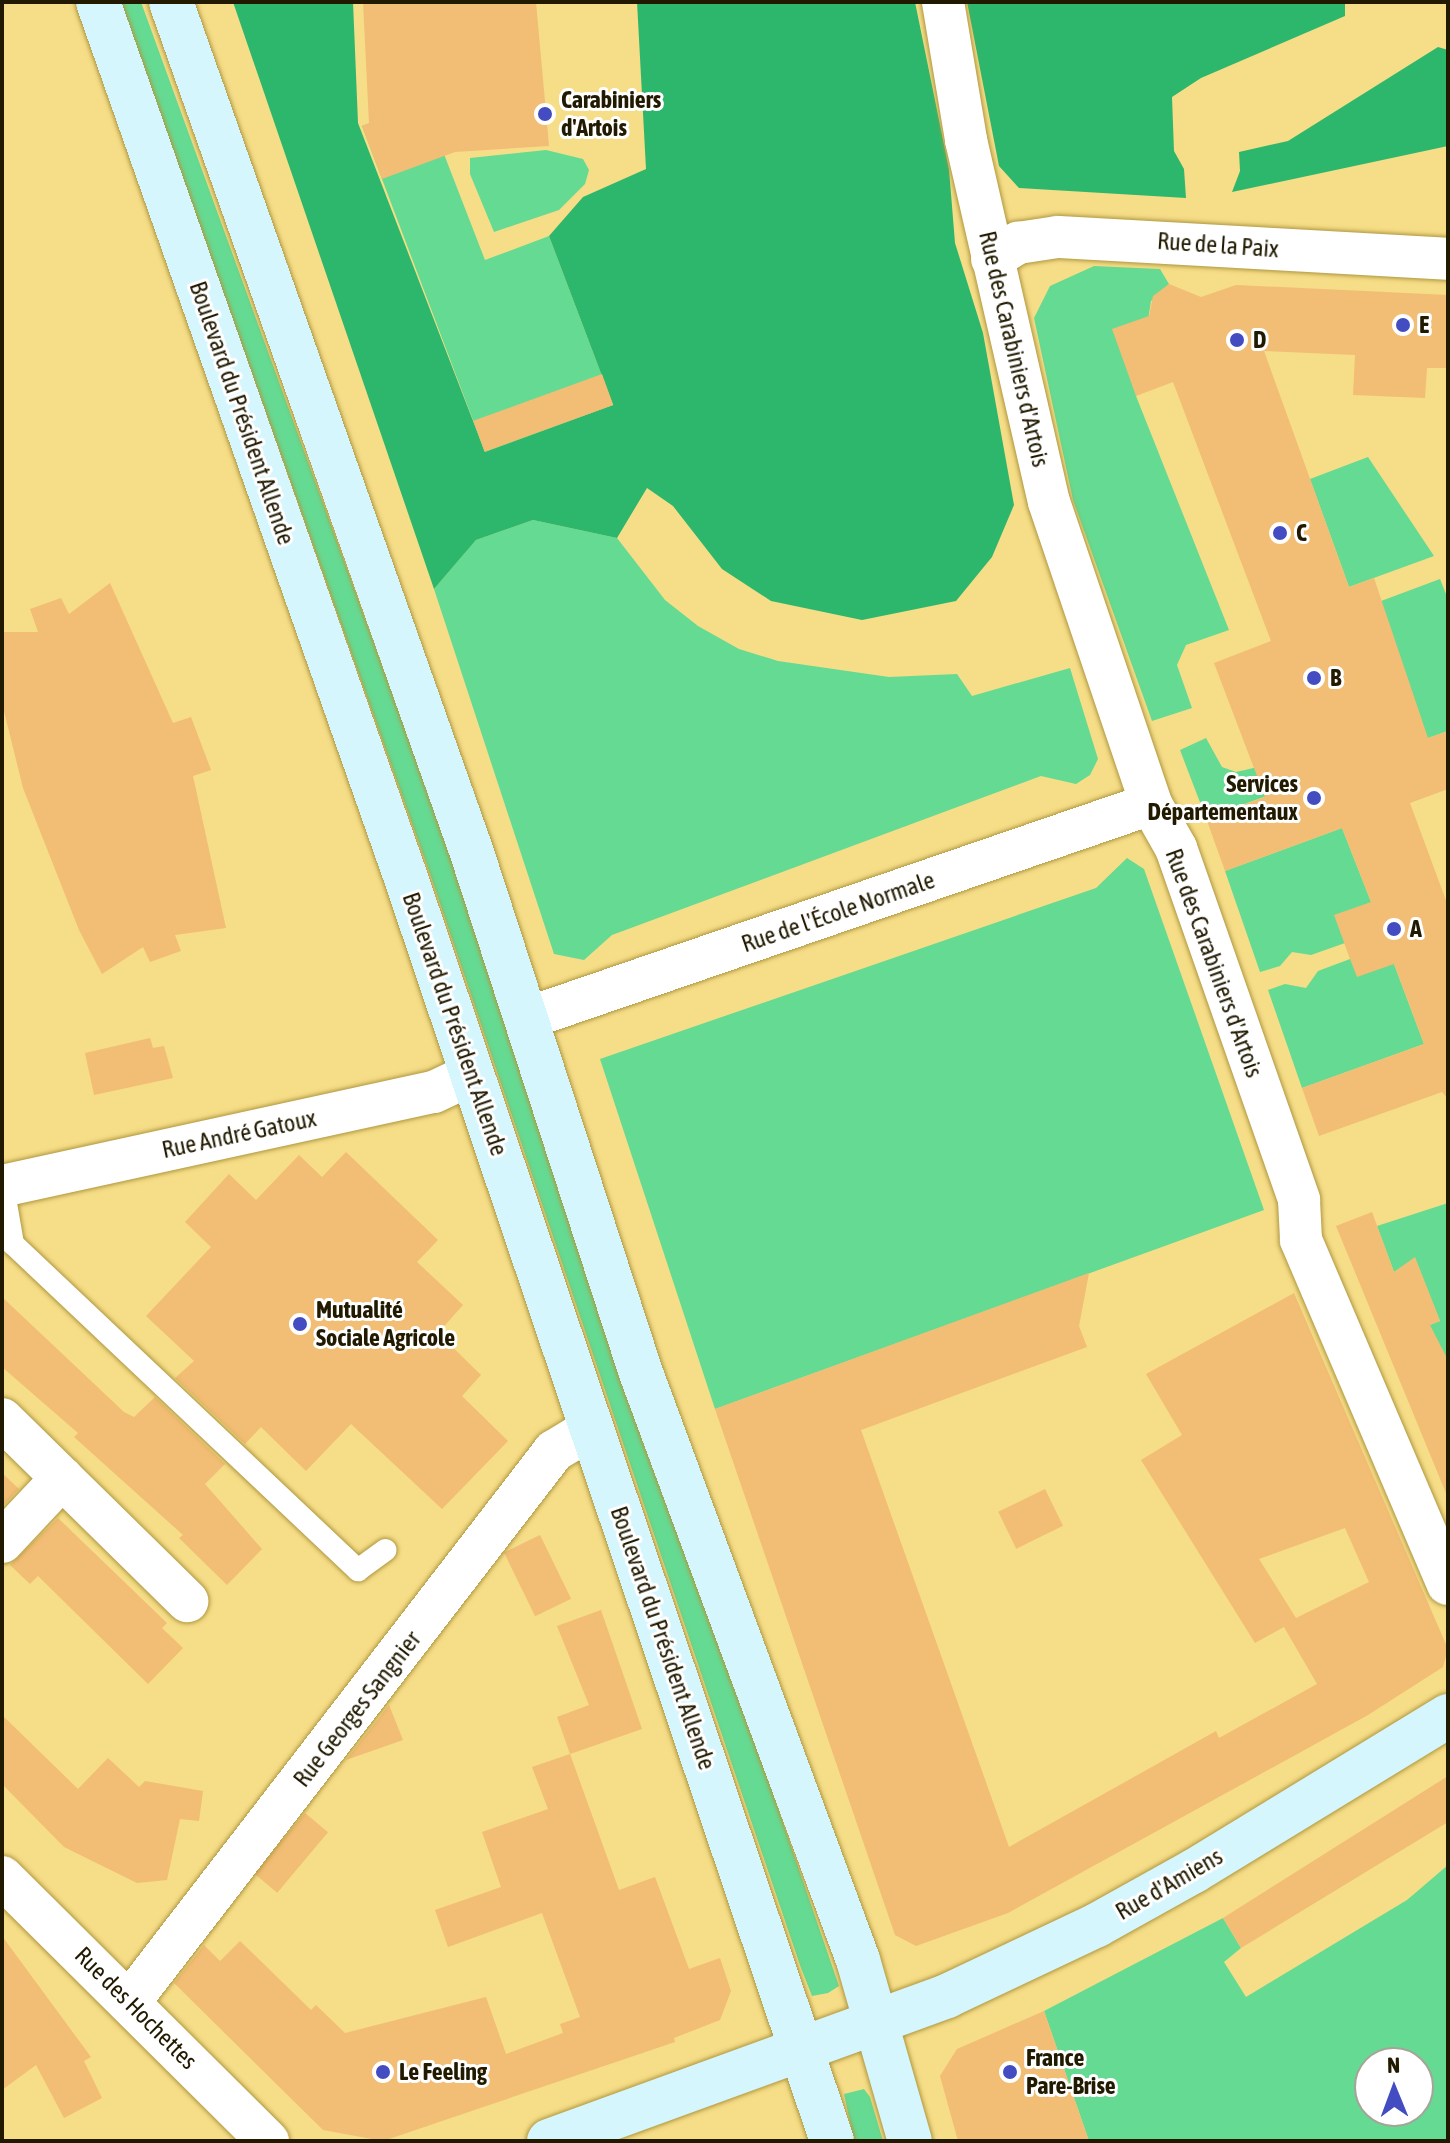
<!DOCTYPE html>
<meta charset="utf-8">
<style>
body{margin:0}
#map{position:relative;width:1450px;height:2143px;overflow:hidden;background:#f6dd87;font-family:"Asap Condensed",sans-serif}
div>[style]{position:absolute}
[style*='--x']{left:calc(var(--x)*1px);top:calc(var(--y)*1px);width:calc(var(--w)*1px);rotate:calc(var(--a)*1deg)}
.green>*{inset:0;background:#65da92}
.forest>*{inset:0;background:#2db76c}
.building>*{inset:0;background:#f2bd74;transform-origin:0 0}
.roads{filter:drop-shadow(0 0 2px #af9740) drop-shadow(0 0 2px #af9740)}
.lane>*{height:22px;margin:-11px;padding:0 11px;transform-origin:11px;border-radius:11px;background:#fff}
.street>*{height:42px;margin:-21px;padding:0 21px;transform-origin:21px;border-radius:21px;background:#fff}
.secondary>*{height:44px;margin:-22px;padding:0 22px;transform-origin:22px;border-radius:22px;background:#d6f6fd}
.dots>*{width:22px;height:22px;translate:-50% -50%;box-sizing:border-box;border:4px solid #fff;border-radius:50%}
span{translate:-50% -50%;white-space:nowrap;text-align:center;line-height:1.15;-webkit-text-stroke:6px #fff;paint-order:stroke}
.poi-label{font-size:24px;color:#211a01;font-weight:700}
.left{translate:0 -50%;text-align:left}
.right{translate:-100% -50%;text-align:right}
.street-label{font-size:24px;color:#211a01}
.frame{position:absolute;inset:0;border:4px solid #211a01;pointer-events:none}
.north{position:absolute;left:1354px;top:2047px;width:80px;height:80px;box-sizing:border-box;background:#fff;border:2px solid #a6a399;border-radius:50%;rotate:359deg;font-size:22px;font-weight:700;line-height:32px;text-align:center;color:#211a01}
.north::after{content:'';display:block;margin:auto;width:28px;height:36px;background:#434cc1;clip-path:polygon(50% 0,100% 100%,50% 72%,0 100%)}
</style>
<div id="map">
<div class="green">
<div style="clip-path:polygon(120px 2px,141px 2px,455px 866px,839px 1986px,828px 1993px,812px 1996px,801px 1968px,430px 874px)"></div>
<div style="clip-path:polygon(387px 117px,430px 118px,485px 260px,549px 236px,613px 405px,485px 452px,362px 126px)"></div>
<div style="clip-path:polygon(546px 150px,583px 159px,589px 170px,585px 184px,559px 210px,494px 232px,470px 174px,470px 158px)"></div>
<div style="clip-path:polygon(1094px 266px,1160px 269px,1169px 284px,1151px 301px,1136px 396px,1229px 630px,1186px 645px,1177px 665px,1192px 708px,1152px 721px,1073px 500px,1034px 318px,1050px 286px)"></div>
<div style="clip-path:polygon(1368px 457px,1434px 556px,1349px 587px,1310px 479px)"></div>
<div style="clip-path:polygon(533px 520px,617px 538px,665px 600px,698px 626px,739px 649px,778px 661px,889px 677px,957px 674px,972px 696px,1070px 668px,1098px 759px,1090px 775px,1076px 784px,1041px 776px,612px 935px,584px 960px,554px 954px,434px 589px,476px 540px)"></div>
<div style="clip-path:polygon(1440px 579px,1448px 599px,1448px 731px,1405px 746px,1357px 610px)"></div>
<div style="clip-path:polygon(1206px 738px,1222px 767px,1236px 772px,1297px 758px,1308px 781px,1206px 818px,1180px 750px)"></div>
<div style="clip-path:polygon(1342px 828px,1371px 902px,1345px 943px,1311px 955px,1292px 952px,1280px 966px,1260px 972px,1225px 871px)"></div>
<div style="clip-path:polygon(1127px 858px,1144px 869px,1264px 1210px,715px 1409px,600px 1059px,1096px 888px)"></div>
<div style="clip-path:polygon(1350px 959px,1394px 964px,1424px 1044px,1302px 1088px,1268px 990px,1285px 984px,1306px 988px,1318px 971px)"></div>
<div style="clip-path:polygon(1448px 1203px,1448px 1360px,1417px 1330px,1440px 1321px,1415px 1258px,1394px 1272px,1377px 1226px)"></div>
<div style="clip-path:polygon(evenodd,1448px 1865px,1448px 2141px,1089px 2141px,1044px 2011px,1223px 1918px,1241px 1948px,1224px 1962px,1246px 1997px,1407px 1900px,1448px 1865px,1370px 2063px,1418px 2063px,1418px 2111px,1370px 2111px,1370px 2063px)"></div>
<div style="clip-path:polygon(864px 2089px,870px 2097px,883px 2141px,854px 2141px,844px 2094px)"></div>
</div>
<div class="forest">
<div style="clip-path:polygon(233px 2px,353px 2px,358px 123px,485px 452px,613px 405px,549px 236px,583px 197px,646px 169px,637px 2px,915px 2px,949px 169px,955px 243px,983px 333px,1014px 505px,992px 557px,956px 601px,862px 620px,771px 601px,722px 569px,673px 506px,647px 488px,617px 538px,533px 520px,476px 540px,434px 589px)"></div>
<div style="clip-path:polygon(967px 2px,1345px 2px,1345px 16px,1201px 78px,1172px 97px,1174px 151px,1184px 169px,1186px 198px,1019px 188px,999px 166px)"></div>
<div style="clip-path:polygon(1438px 47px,1448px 50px,1448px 146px,1232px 192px,1240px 171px,1239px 152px,1288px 141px)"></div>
</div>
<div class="building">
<div style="clip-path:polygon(363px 2px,536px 2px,549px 146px,455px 152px,382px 179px,362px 126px,369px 123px)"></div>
<div style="clip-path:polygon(1169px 284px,1201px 297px,1236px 285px,1448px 295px,1448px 368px,1427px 368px,1425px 398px,1353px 395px,1355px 355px,1264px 351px,1349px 587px,1374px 578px,1428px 738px,1448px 731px,1448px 789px,1410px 803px,1448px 906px,1448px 1099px,1442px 1092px,1319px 1136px,1302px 1088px,1424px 1044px,1394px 964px,1357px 977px,1350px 959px,1334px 915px,1371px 902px,1342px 828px,1225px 871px,1206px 818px,1265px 797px,1214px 663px,1271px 641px,1173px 382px,1136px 396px,1112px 329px,1149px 316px,1153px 296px)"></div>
<div style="left:602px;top:374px;width:33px;height:137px;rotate:70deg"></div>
<div style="clip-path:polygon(110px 583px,173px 723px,191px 717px,211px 770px,193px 776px,226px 928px,175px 935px,181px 951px,150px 962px,143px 947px,102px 974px,79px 930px,23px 788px,2px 703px,2px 632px,38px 632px,30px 609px,61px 598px,69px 614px)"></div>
<div style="clip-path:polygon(150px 1038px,153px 1048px,164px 1046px,173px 1078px,94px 1095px,85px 1053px)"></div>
<div style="clip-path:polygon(346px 1152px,438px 1240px,417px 1262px,463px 1305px,438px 1333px,481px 1375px,462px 1396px,508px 1441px,442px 1509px,351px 1424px,306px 1471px,261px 1427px,245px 1444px,175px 1378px,194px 1361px,146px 1316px,211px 1247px,185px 1222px,229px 1174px,256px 1200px,299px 1155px,322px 1177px)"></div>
<div style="clip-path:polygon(1372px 1212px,1394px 1272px,1415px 1257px,1440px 1321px,1430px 1325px,1448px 1360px,1448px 1498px,1336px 1226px)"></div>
<div style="clip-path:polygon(evenodd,1089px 1273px,1079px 1326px,1087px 1347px,861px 1430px,1009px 1847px,1216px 1731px,1219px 1738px,1317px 1684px,1284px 1627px,1255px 1643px,1141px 1460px,1182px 1435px,1146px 1374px,1294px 1293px,1448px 1649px,1443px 1667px,1368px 1715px,1008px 1913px,916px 1946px,895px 1935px,715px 1409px,1089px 1273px,1345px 1528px,1369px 1582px,1296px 1618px,1259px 1559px,1345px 1528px)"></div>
<div style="clip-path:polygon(2px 1297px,124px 1412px,134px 1417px,155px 1397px,225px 1464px,205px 1484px,262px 1549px,227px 1585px,179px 1538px,183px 1535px,74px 1437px,78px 1433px,2px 1367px)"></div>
<div style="clip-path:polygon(2px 1473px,19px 1489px,2px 1507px)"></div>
<div style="left:1045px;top:1489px;width:41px;height:52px;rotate:64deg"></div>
<div style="clip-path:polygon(58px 1518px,167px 1623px,162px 1628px,183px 1648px,148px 1684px,38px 1576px,30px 1584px,10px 1565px)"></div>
<div style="left:540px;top:1535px;width:71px;height:40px;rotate:64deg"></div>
<div style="clip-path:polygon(601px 1610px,642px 1729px,570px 1754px,557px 1717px,589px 1705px,557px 1626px)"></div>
<div style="clip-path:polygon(389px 1705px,403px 1740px,346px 1760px)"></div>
<div style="clip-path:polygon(2px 1715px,78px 1789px,108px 1758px,139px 1787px,145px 1781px,203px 1791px,199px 1821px,180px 1819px,167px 1880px,137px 1883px,64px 1847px,2px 1784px)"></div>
<div style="clip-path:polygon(570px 1754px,619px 1890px,655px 1877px,689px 1969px,720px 1958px,731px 1991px,720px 2020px,674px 2038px,675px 2042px,383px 2141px,323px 2130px,174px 1983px,204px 1945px,220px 1961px,240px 1941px,311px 2010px,316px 2005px,345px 2033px,486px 1997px,506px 2054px,563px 2033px,560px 2024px,580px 2017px,542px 1913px,448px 1947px,435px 1910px,501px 1887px,482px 1832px,548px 1809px,532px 1767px)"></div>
<div style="clip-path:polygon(1448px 1776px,1448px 1822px,1241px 1948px,1223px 1918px)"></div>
<div style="left:305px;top:1813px;width:30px;height:79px;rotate:40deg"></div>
<div style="clip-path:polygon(2px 1936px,91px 2057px,84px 2061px,102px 2098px,64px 2118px,36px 2065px,2px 2090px)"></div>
<div style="clip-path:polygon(1044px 2011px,1089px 2141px,958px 2141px,940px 2076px,957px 2049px)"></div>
</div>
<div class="roads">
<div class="lane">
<div style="--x:3;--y:1186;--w:59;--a:80.2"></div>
<div style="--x:13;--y:1244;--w:475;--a:43.4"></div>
<div style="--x:358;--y:1570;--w:34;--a:-36"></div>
</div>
<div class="street">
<div style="--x:943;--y:2;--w:140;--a:80.5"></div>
<div style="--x:966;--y:140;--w:371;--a:77.1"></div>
<div style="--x:1049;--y:502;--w:319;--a:71.3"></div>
<div style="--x:1151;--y:804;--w:51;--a:60.4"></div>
<div style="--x:1176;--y:848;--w:373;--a:70.7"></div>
<div style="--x:1299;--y:1200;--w:40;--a:87.1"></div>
<div style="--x:1301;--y:1240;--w:374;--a:66.9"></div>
<div style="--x:992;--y:259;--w:31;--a:-32"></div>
<div style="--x:1018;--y:243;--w:40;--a:-8.5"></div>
<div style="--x:1058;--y:237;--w:391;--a:3.2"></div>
<div style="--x:525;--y:1019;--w:662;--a:-18.96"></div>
<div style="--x:2;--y:1186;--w:442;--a:-12.3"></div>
<div style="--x:434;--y:1092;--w:42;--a:-25.3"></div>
<div style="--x:2;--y:1419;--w:260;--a:44.5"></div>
<div style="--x:2;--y:1542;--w:88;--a:-46.8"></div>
<div style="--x:2;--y:1877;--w:375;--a:44.8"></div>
<div style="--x:131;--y:2000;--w:693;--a:-52.39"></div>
<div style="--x:554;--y:1451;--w:44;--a:-31.2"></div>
</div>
<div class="secondary">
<div style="--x:98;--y:2;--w:929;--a:70.63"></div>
<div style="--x:406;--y:878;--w:1333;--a:71.36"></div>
<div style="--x:171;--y:2;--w:903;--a:70.52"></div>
<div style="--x:472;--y:853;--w:547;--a:72"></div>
<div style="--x:641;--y:1373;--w:626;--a:69.71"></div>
<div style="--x:858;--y:1960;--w:188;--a:74"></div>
<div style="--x:549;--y:2141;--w:424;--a:-20"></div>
<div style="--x:947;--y:1996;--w:166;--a:-25.3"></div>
<div style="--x:1097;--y:1925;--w:111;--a:-29.1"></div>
<div style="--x:1194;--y:1871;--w:298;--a:-31.4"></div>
</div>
</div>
<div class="dots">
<div style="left:545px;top:114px;background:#434cc1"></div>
<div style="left:1403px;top:325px;background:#434cc1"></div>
<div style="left:1237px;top:340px;background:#434cc1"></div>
<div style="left:1280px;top:533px;background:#434cc1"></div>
<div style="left:1314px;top:678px;background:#434cc1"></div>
<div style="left:1314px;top:798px;background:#434cc1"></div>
<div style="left:1394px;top:929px;background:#434cc1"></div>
<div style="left:300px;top:1324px;background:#434cc1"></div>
<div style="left:383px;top:2072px;background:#434cc1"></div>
<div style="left:1010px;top:2072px;background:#434cc1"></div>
</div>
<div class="poi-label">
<span class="left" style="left:561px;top:114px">Carabiniers<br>d'Artois</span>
<span class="left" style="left:1419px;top:325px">E</span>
<span class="left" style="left:1253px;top:340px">D</span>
<span class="left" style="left:1296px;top:533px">C</span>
<span class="left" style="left:1330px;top:678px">B</span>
<span class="right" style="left:1298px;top:798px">Services<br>Départementaux</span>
<span class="left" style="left:1410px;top:929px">A</span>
<span class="left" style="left:316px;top:1324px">Mutualité<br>Sociale Agricole</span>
<span class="left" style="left:1026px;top:2072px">France<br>Pare-Brise</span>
<span class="left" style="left:399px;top:2072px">Le Feeling</span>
</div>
<div class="street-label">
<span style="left:1218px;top:245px;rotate:4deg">Rue de la Paix</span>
<span style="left:1014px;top:349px;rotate:77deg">Rue des Carabiniers d'Artois</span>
<span style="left:242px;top:413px;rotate:71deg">Boulevard du Président Allende</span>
<span style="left:838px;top:912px;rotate:-19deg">Rue de l'École Normale</span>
<span style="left:1214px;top:963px;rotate:70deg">Rue des Carabiniers d'Artois</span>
<span style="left:455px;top:1024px;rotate:71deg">Boulevard du Président Allende</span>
<span style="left:239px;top:1134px;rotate:-12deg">Rue André Gatoux</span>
<span style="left:663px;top:1638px;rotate:71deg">Boulevard du Président Allende</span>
<span style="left:357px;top:1709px;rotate:-52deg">Rue Georges Sangnier</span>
<span style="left:1169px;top:1884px;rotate:-30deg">Rue d'Amiens</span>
<span style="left:136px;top:2008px;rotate:45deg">Rue des Hochettes</span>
</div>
<div class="frame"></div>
<div class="north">N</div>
</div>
